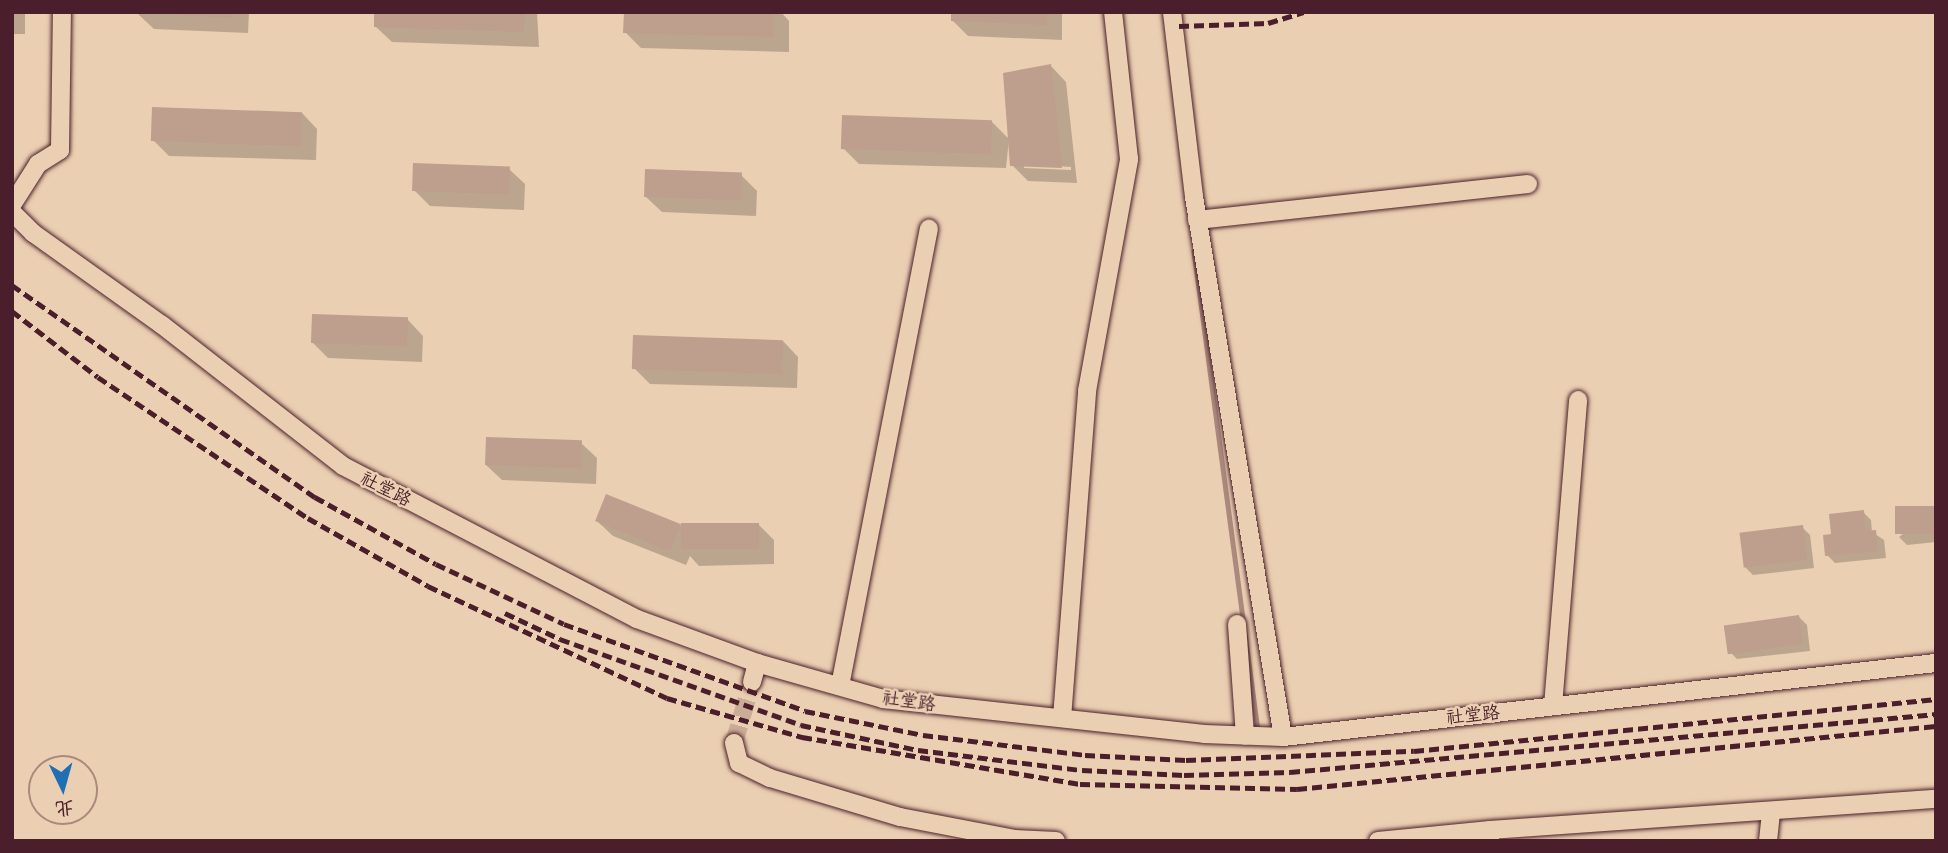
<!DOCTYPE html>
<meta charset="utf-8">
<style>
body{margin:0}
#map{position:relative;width:1948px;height:853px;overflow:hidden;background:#ebcfb2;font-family:Delius,"LXGW WenKai TC",sans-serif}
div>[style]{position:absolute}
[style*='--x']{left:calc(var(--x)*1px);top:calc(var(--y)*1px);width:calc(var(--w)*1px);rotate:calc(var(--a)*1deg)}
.shadow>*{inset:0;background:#0003;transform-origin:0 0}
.stream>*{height:4.5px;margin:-2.25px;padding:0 2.25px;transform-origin:2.25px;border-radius:2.25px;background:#ab897d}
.building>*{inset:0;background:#be9e8d;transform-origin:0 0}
.minor-tunnel>*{height:18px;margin-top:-9px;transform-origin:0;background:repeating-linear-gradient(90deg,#cbac97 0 18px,transparent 0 27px)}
.roads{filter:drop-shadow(0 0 2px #4a1f2b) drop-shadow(0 0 2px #4a1f2b)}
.minor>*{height:18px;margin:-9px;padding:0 9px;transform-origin:9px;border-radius:9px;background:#ebcfb2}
.rail>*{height:4.5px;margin-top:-2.25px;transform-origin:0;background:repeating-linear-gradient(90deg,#4a1f2b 0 10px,transparent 0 15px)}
span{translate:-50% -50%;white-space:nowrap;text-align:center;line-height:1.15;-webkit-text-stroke:5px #ebcfb2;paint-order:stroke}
.street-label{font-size:18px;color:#4a1f2b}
.frame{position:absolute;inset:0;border:14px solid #4a1f2b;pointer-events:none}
.north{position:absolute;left:28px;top:755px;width:70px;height:70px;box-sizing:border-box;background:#ebcfb2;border:2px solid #ab897c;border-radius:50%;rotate:175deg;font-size:19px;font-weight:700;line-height:28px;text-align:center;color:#4a1f2b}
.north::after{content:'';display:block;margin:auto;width:24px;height:32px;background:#1f6fb2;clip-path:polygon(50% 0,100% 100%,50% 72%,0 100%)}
</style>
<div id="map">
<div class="shadow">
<div style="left:12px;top:12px;width:13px;height:22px"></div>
<div style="clip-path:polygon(249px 12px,248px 33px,154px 29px,138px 14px)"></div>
<div style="clip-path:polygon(376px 12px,537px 12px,539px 47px,392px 42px,376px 27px)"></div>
<div style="clip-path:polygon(626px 12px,781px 12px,789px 21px,789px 52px,641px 48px,625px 32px)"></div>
<div style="clip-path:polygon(953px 12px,1062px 12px,1062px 40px,968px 36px,952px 20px)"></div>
<div style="clip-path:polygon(1214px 12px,1254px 12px,1216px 14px)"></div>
<div style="clip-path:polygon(evenodd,1051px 66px,1066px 82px,1077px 183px,1028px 181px,1012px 165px,1051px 66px,1024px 164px,1071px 167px,1071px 170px,1024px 168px,1024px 164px)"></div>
<div style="clip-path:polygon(302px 113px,317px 129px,316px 160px,169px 156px,153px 140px)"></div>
<div style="clip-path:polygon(991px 121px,1009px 139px,1006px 168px,859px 164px,843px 148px)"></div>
<div style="clip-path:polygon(509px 169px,525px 184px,524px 210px,430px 206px,414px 190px)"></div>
<div style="clip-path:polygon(741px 175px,757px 191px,756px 216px,662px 212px,646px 197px)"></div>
<div style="clip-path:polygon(408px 320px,423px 336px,422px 362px,328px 358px,312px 342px)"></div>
<div style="clip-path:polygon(783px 341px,798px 357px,797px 388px,650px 384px,634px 368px)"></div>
<div style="clip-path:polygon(581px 443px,597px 458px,596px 484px,502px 480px,486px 465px)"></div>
<div style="clip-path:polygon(607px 497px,681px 526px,758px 524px,774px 540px,774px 564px,699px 566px,690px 556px,686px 565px,613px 536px,597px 521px)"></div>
<div style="clip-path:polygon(1936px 508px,1936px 542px,1907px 545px,1899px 537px)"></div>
<div style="clip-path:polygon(1863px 512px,1871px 520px,1872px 532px,1884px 540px,1886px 558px,1835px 563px,1827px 555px,1833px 536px)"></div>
<div style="clip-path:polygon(1802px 527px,1810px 535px,1814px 568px,1753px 575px,1745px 567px)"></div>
<div style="clip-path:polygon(1799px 617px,1807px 625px,1810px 651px,1737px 659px,1729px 651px)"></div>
</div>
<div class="stream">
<div style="--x:1194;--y:251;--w:482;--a:82.4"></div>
</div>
<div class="building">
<div style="clip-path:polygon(137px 12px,233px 12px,233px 18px)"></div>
<div style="clip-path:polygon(374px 12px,525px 12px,524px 32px,374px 27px)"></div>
<div style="clip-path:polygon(624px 12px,774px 12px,773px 37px,623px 33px)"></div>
<div style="clip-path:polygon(951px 12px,1048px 12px,1047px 25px,951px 21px)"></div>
<div style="clip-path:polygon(1051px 64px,1062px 168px,1010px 166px,1003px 73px)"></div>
<div style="left:152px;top:107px;width:150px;height:34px;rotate:2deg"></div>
<div style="left:842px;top:115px;width:150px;height:34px;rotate:2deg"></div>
<div style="left:413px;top:163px;width:97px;height:28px;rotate:2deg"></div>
<div style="left:645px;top:169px;width:97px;height:28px;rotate:2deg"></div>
<div style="left:312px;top:314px;width:96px;height:29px;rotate:2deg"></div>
<div style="left:633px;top:335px;width:150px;height:34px;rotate:2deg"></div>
<div style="left:486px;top:437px;width:96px;height:28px;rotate:2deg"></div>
<div style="left:606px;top:494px;width:81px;height:29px;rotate:22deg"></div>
<div style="left:1936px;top:506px;width:28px;height:41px;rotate:90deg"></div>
<div style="clip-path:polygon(1864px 510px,1865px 531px,1876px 530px,1878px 551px,1825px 556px,1823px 535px,1831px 534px,1829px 514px)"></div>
<div style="left:759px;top:523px;width:26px;height:78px;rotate:90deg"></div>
<div style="left:1803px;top:525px;width:35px;height:64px;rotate:83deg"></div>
<div style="left:1799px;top:615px;width:29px;height:76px;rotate:82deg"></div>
</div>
<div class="minor-tunnel">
<div style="--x:734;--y:743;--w:64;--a:-73.6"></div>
</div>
<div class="roads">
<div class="minor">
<div style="--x:1172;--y:12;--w:186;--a:83.2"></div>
<div style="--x:1194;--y:197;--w:547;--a:80.64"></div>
<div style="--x:12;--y:205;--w:49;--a:-57.6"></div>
<div style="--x:38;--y:164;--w:26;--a:-32"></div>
<div style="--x:60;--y:150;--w:138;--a:-89.2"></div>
<div style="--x:12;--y:212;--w:30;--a:45"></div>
<div style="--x:33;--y:233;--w:158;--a:35.5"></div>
<div style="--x:162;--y:325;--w:229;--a:37.9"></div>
<div style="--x:343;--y:466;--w:331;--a:27.5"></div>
<div style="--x:637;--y:619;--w:128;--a:20.1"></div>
<div style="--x:757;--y:663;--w:131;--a:15.9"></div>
<div style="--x:883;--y:699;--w:323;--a:6.2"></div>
<div style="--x:1204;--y:734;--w:79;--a:2.2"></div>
<div style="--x:1283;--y:737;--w:657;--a:-6.47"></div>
<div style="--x:1197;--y:220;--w:333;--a:-6.2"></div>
<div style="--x:1237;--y:624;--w:112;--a:85.9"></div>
<div style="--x:752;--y:682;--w:20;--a:-75"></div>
<div style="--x:840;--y:686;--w:466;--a:-79"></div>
<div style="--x:1553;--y:706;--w:307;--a:-85.3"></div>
<div style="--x:1062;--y:718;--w:328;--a:-85.6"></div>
<div style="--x:1087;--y:391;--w:236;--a:-79.7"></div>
<div style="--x:1129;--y:159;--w:148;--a:-96.2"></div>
<div style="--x:734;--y:743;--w:21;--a:76"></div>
<div style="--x:739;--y:763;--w:34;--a:26"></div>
<div style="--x:770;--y:778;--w:136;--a:16.7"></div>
<div style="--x:900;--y:817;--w:116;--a:10.9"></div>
<div style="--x:1014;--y:839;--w:42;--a:2.7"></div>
<div style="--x:1490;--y:830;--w:447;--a:-4"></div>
<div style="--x:1378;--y:841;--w:113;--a:-5.6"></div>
<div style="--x:1490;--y:830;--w:10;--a:90"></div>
<div style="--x:1768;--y:841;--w:28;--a:-84"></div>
</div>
</div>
<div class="rail">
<div style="--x:1179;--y:26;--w:89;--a:-1.9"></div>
<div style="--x:1268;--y:23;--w:37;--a:-17"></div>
<div style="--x:12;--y:285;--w:370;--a:35"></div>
<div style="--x:315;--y:497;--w:138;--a:29"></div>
<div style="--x:436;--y:564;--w:141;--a:25.1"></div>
<div style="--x:564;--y:624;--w:256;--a:19.8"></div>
<div style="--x:805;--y:711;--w:120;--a:11.5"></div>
<div style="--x:923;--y:735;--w:163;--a:7"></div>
<div style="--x:1085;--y:755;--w:101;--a:2.8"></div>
<div style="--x:1186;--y:760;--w:228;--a:-2.3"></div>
<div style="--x:1414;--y:751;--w:525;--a:-5.69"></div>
<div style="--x:12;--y:311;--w:108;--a:37.5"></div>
<div style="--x:98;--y:377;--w:253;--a:33.9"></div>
<div style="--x:308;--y:518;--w:138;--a:29.5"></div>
<div style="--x:428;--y:586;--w:264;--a:25.1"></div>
<div style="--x:667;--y:698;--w:141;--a:16.1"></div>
<div style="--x:802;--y:737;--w:282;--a:9.6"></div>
<div style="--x:1080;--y:784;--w:217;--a:1.3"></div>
<div style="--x:1297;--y:789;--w:642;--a:-5.63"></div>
<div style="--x:505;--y:613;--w:61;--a:25.3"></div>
<div style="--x:560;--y:639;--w:256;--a:19.6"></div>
<div style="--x:801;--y:725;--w:120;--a:12.1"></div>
<div style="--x:918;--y:750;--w:165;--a:7"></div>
<div style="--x:1082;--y:770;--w:102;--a:2.8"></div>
<div style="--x:1184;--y:775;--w:106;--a:-1.6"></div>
<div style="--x:1290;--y:772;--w:649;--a:-5.13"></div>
</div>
<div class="street-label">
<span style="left:386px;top:489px;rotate:27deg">社堂路</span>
<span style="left:909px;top:701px;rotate:8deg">社堂路</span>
<span style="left:1473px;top:715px;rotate:-6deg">社堂路</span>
</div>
<div class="frame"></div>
<div class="north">北</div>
</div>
